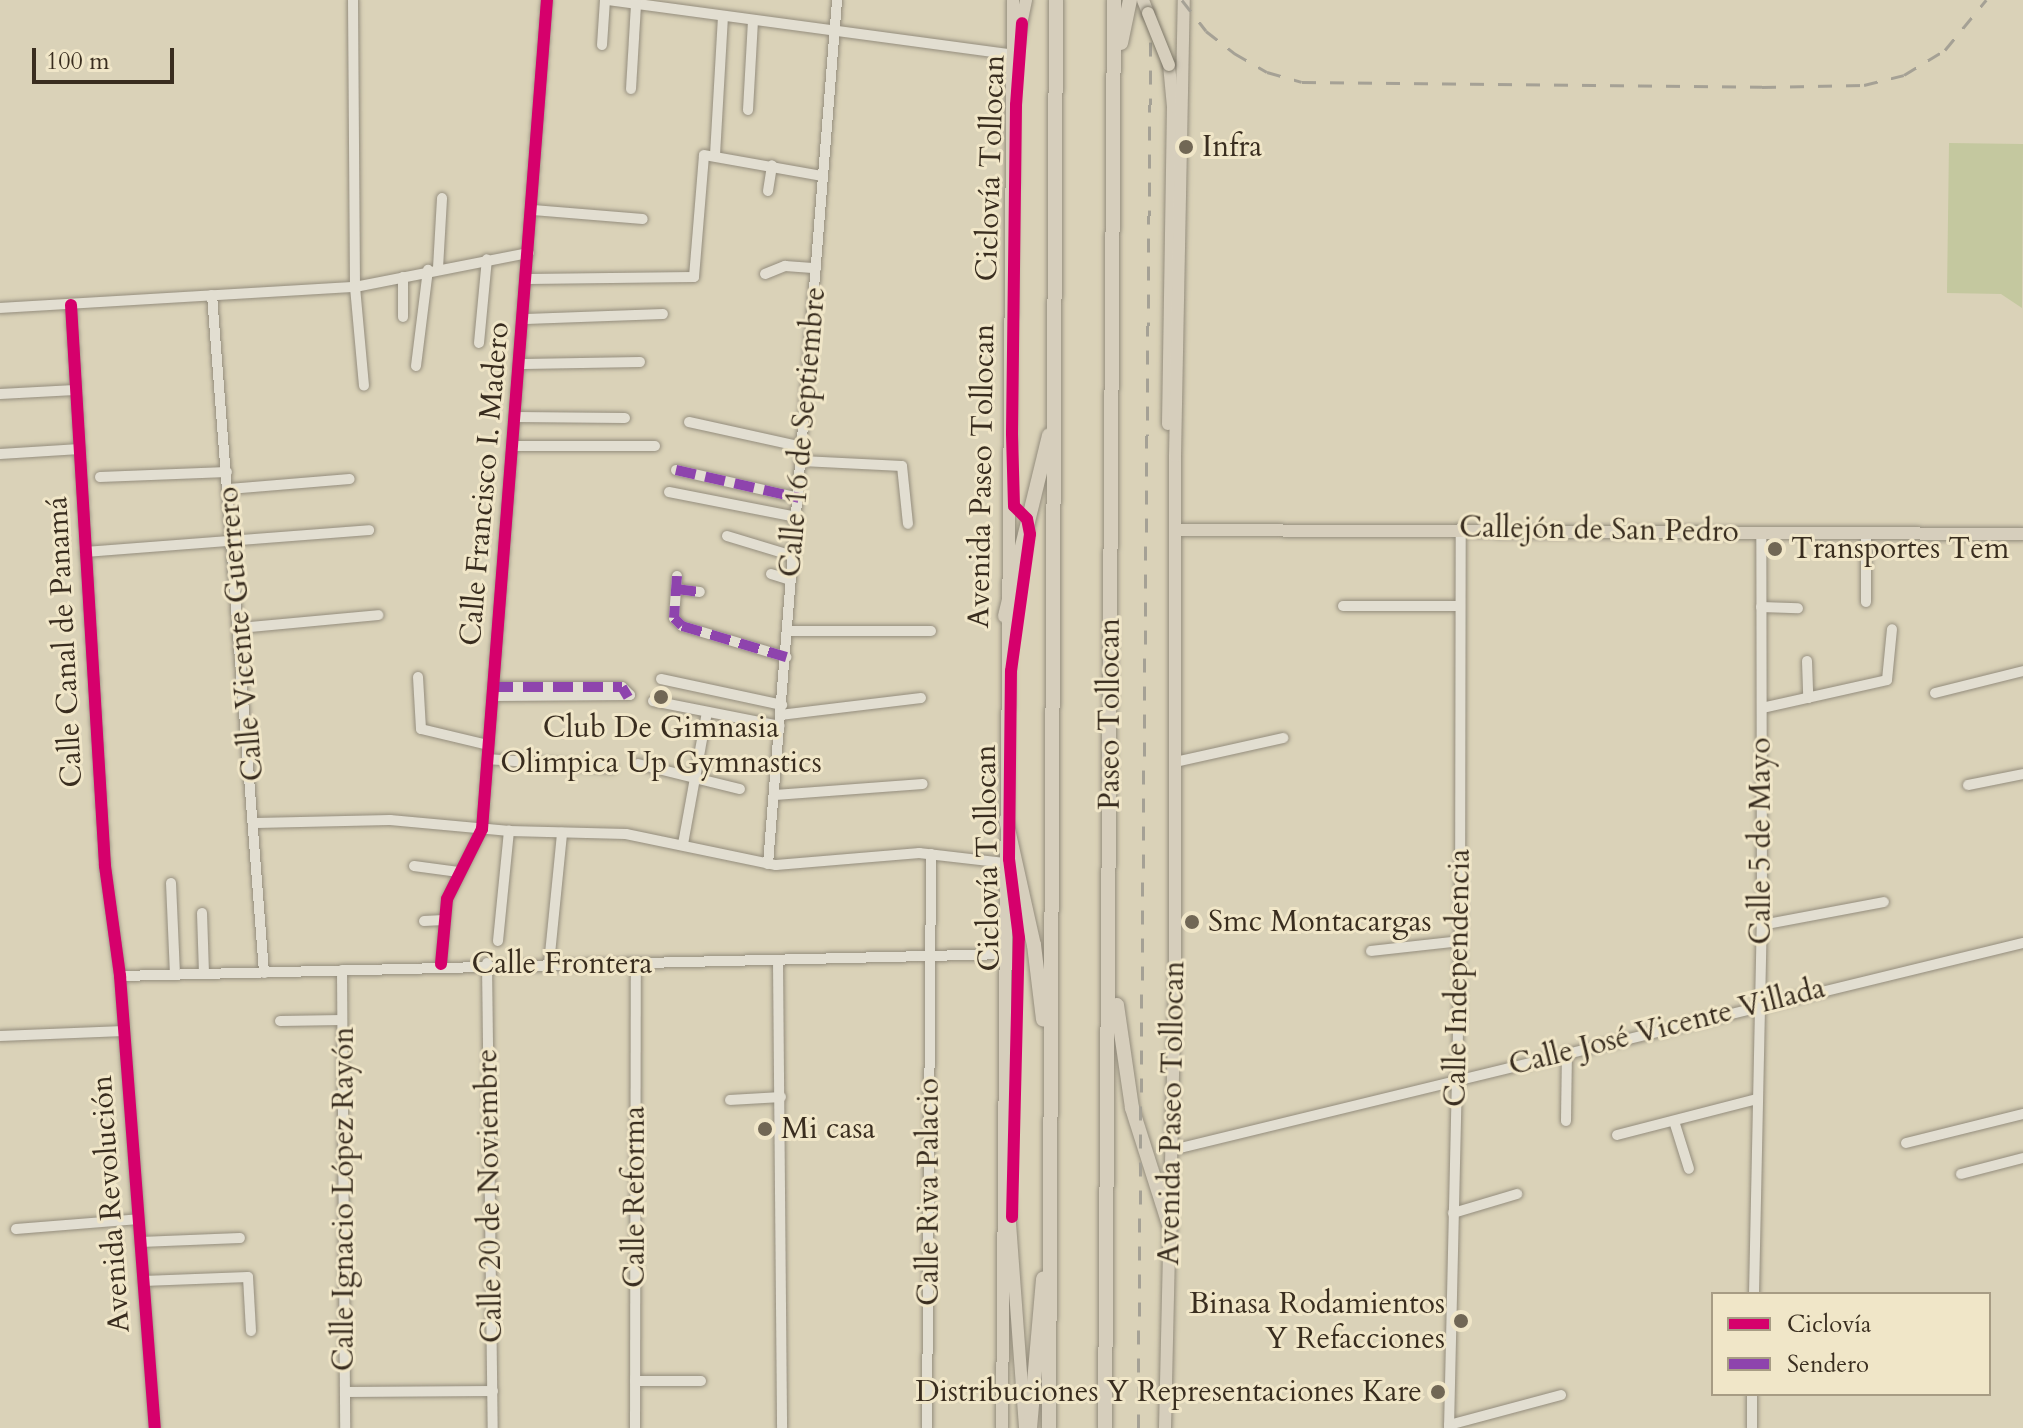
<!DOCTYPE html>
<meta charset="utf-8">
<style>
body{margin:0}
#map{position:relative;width:2023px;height:1428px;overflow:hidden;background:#dad2b8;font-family:Cardo,serif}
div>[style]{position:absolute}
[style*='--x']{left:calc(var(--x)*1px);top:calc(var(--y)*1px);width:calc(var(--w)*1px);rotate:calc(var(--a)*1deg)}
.green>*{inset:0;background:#c4c89f}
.roads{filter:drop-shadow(0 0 2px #948d7d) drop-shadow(0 0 2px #948d7d)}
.minor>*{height:10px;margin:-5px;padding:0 5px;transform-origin:5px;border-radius:5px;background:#e2ded1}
.major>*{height:12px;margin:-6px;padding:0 6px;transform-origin:6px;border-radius:6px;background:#d6cebc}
.highway>*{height:14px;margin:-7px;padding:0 7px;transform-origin:7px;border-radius:7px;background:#d6cebc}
.rail>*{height:3px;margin-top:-1.5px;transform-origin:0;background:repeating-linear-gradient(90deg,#a5a195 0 14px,transparent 0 28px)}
.bridges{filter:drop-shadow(0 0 2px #7d7768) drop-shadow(0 0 2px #7d7768)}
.major-bridge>*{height:12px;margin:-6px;padding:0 6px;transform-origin:6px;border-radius:6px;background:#d6cebc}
.quiet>*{height:10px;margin-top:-5px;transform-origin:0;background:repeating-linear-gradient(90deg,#8e44ad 0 20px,transparent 0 30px)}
.cycleway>*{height:12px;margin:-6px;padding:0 6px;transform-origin:6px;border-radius:6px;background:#d6006c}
.dots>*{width:22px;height:22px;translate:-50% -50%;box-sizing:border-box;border:4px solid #f0e6c8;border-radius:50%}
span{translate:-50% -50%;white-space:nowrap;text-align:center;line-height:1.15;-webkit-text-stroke:6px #f0e6c8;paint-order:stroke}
.poi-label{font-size:30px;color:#392d1f}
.left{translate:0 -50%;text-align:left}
.right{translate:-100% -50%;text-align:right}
.street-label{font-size:30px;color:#392d1f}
.legend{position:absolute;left:1711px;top:1292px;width:280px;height:104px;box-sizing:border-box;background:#f0e6c8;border:2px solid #a79c84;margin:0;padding:10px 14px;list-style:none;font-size:24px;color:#392d1f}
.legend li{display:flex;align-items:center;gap:16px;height:40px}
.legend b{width:40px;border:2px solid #a79c84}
.scale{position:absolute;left:32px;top:48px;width:142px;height:36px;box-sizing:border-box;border:4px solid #392d1f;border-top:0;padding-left:10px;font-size:24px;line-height:28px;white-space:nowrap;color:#392d1f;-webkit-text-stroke:6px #f0e6c8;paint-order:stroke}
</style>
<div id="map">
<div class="green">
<div style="clip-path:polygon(1949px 143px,2023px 144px,2022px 308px,2001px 294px,1947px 293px)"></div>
</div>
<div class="roads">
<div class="minor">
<div style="--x:353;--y:0;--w:287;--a:89.6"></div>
<div style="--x:355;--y:287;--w:99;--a:84.8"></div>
<div style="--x:608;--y:0;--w:411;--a:7.7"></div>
<div style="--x:602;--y:45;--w:45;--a:-86.2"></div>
<div style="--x:631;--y:89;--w:85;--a:-86.6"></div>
<div style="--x:748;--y:110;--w:90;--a:-86.8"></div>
<div style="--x:715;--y:155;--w:139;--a:-86.7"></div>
<div style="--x:768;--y:191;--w:26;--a:-81"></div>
<div style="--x:533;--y:210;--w:110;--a:4.7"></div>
<div style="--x:438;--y:268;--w:70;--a:-86.7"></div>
<div style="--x:765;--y:274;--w:22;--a:-22"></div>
<div style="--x:785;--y:266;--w:31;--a:4"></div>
<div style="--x:403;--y:277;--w:40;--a:90"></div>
<div style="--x:528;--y:279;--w:166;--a:-0.7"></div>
<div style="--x:694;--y:277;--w:122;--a:-85.3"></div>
<div style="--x:704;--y:155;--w:120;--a:10.1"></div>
<div style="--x:212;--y:295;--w:680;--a:85.61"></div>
<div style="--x:71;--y:305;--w:562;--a:86.53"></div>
<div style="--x:105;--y:866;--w:111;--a:82.2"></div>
<div style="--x:120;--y:976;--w:453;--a:85.6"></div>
<div style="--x:0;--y:308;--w:356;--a:-3.4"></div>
<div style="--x:355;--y:287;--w:177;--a:-11.1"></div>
<div style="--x:526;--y:319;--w:137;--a:-2.1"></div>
<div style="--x:479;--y:343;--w:84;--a:-84.6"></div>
<div style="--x:523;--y:364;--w:117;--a:-1"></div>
<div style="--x:416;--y:366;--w:97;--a:-82.9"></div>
<div style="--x:0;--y:394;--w:75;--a:-3.1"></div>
<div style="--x:515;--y:417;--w:110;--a:0.5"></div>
<div style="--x:689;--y:422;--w:117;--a:12.4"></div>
<div style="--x:513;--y:446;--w:142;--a:0"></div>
<div style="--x:0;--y:454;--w:80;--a:-3.6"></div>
<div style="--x:802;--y:461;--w:100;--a:2.9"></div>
<div style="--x:902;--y:466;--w:58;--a:84.1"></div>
<div style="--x:676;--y:470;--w:126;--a:12.8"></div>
<div style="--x:100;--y:477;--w:127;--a:-2.3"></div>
<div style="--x:229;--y:489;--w:121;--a:-4.7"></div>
<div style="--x:669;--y:492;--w:130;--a:11.1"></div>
<div style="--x:727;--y:536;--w:69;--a:16.9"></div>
<div style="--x:85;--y:552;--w:285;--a:-4.4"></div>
<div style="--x:771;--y:574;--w:21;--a:17"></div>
<div style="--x:677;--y:576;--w:42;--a:94.1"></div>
<div style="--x:674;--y:618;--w:11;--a:45"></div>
<div style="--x:682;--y:626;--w:109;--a:16.6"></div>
<div style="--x:676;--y:589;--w:24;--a:7"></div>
<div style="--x:1866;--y:602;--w:68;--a:-90"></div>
<div style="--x:1343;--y:606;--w:117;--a:0"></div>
<div style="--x:1761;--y:607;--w:37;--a:2"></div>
<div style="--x:239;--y:628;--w:140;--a:-5.3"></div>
<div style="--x:788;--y:631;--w:143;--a:0"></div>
<div style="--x:1807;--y:661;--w:37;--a:88"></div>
<div style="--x:418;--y:677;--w:52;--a:86.7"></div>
<div style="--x:421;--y:729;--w:69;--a:13.4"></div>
<div style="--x:661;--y:679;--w:124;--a:12.1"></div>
<div style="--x:1935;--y:693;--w:91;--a:-14"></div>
<div style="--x:492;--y:696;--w:138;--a:-0.4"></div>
<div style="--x:630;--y:695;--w:11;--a:-135"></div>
<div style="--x:622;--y:687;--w:129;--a:180"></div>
<div style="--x:653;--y:701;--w:129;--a:11.1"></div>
<div style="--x:1762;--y:708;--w:128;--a:-12.6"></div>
<div style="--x:1887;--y:680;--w:51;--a:-84.4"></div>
<div style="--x:780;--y:715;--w:142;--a:-6.9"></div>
<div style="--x:487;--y:759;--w:125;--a:4.1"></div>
<div style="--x:1175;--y:762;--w:111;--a:-12.5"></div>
<div style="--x:638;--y:764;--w:105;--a:13.8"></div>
<div style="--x:1968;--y:785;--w:56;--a:-11.3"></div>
<div style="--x:775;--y:795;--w:148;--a:-4.3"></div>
<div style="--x:256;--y:823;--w:134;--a:-1.3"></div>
<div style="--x:390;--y:820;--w:120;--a:5.3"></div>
<div style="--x:509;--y:831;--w:117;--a:1.5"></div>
<div style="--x:626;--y:834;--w:153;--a:11.7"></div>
<div style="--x:776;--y:865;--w:144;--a:-4.8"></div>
<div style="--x:919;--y:853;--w:88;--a:6.6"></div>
<div style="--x:683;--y:844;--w:134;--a:-79.7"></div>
<div style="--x:768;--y:864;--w:867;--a:-85.43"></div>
<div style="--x:414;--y:866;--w:45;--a:7.6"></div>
<div style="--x:171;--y:883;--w:92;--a:87.5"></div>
<div style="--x:202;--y:913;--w:61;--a:88.1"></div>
<div style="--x:424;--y:921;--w:20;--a:-3"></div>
<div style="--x:1762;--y:925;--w:124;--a:-10.7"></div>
<div style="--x:498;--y:941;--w:111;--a:-84.3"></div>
<div style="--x:1371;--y:951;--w:90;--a:-6.4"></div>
<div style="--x:778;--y:961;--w:467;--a:89.5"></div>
<div style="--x:487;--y:963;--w:465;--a:89.3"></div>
<div style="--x:441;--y:964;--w:65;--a:-84.7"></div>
<div style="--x:447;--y:899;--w:78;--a:-63.4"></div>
<div style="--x:482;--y:829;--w:832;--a:-85.52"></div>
<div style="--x:549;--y:964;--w:132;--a:-84.3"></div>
<div style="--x:342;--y:970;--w:458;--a:89.6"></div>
<div style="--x:120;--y:976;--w:885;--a:-1.42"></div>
<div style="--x:280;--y:1021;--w:62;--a:-0.9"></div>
<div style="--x:0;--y:1036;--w:124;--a:-2.3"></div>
<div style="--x:730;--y:1100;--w:51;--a:-3.4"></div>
<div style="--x:1566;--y:1121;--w:69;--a:-89.2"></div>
<div style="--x:1674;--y:1121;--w:50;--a:72.6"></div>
<div style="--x:1617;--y:1135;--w:145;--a:-14.4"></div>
<div style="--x:1906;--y:1143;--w:121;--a:-13.9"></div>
<div style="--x:1172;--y:1150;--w:876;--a:-13.67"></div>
<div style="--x:1961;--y:1174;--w:64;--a:-14.5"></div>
<div style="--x:1453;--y:1213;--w:67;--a:-16.5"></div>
<div style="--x:16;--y:1229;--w:123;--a:-4.6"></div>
<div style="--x:140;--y:1242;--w:100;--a:-2.3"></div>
<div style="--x:143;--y:1281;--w:105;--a:-2.2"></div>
<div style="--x:248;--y:1277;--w:54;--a:86.8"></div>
<div style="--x:1754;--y:1294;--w:369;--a:-88.8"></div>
<div style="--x:1762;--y:925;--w:393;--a:-90.1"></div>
<div style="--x:635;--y:1381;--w:66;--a:0"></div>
<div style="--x:345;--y:1392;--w:148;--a:-0.4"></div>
<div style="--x:1449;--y:1425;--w:116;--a:-15"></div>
<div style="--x:635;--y:1428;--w:463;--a:-89.9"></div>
<div style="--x:927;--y:1428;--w:574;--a:-89.6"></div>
<div style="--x:1449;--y:1428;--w:487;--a:-88.7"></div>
<div style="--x:1460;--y:941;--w:413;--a:-89.9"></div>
<div style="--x:1752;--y:1428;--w:34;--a:-90"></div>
</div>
<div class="major">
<div style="--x:1143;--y:0;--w:14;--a:69"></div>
<div style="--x:1017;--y:44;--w:45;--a:-78.4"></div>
<div style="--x:1168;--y:424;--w:317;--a:-89.1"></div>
<div style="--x:1173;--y:107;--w:42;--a:-95.4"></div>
<div style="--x:1176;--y:530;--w:847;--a:0.27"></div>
<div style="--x:1008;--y:1196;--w:233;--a:85.8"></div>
<div style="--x:1002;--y:1428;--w:1428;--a:-89.56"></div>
<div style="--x:1165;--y:1428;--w:442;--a:-88.7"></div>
<div style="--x:1175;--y:986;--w:530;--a:-90"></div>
<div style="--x:1175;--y:456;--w:456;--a:-88.9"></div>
</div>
<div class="highway">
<div style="--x:1121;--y:43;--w:44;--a:-78.2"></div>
<div style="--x:1005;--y:616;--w:186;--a:-76.3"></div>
<div style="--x:1006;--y:820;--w:128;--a:77.4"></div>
<div style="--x:1034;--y:945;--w:75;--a:83.1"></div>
<div style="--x:1117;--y:1005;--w:104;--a:81.7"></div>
<div style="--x:1132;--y:1108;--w:126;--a:72.4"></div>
<div style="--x:1030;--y:1428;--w:150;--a:-85"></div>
<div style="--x:1049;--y:1428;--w:1428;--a:-89.72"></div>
<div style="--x:1105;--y:1428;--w:1428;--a:-89.64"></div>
</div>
</div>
<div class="rail">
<div style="--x:1182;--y:0;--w:39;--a:52"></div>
<div style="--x:1206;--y:31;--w:36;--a:38"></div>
<div style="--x:1234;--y:53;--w:38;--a:30"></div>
<div style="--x:1267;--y:72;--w:36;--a:16"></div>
<div style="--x:1302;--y:82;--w:460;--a:0.6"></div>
<div style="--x:1762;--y:87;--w:102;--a:-1.1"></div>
<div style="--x:1864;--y:85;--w:41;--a:-14"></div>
<div style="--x:1904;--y:75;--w:48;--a:-31.4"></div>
<div style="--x:1945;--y:50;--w:65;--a:-50.6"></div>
<div style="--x:1138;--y:1428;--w:1428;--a:-89.48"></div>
</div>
<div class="bridges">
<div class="major-bridge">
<div style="--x:1148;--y:13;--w:56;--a:68"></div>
</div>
</div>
<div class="quiet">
<div style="--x:676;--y:470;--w:126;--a:12.8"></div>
<div style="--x:677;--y:576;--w:42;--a:94.1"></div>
<div style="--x:674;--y:618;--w:11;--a:45"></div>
<div style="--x:682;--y:626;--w:109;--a:16.6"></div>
<div style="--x:676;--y:589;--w:24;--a:7"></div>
<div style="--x:493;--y:687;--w:129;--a:0"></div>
<div style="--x:622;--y:687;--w:12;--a:59"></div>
</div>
<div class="cycleway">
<div style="--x:71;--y:305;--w:562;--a:86.53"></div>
<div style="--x:105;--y:866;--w:111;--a:82.2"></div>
<div style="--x:120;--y:976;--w:453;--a:85.6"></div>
<div style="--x:441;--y:964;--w:65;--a:-84.7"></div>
<div style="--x:447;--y:899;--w:78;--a:-63.4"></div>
<div style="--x:482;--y:829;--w:832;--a:-85.52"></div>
<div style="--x:1012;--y:1217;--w:279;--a:-88.6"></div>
<div style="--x:1019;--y:938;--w:80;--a:-97.2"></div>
<div style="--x:1009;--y:859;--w:188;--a:-89.4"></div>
<div style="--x:1011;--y:671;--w:138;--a:-82.1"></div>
<div style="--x:1030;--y:534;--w:15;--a:-101"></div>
<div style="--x:1027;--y:519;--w:18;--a:-135"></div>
<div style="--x:1014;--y:506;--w:73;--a:-91.6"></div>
<div style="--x:1012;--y:433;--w:328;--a:-89.3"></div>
<div style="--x:1016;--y:105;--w:82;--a:-85.8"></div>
</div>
<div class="dots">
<div style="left:1186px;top:147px;background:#716755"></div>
<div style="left:1775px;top:549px;background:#716755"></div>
<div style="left:661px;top:697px;background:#716755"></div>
<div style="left:1192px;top:922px;background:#716755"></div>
<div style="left:765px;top:1129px;background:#716755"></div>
<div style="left:1461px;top:1321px;background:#716755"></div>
<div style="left:1438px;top:1392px;background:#716755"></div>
</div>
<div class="poi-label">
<span class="left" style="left:1202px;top:147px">Infra</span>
<span class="left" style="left:1791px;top:549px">Transportes Tem</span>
<span style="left:661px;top:745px">Club De Gimnasia<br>Olimpica Up Gymnastics</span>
<span class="left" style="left:1208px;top:922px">Smc Montacargas</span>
<span class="left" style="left:781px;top:1129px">Mi casa</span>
<span class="right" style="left:1445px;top:1321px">Binasa Rodamientos<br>Y Refacciones</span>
<span class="right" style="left:1422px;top:1392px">Distribuciones Y Representaciones Kare</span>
</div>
<div class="street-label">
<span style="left:991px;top:168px;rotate:-88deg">Ciclovía Tollocan</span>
<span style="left:803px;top:432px;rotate:-85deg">Calle 16 de Septiembre</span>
<span style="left:982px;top:476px;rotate:-89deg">Avenida Paseo Tollocan</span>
<span style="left:485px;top:484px;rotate:-85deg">Calle Francisco I. Madero</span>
<span style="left:1599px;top:530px;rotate:1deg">Callejón de San Pedro</span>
<span style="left:241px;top:634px;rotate:-95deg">Calle Vicente Guerrero</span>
<span style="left:65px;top:642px;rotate:-93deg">Calle Canal de Panamá</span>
<span style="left:1110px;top:714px;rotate:-90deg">Paseo Tollocan</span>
<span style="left:1761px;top:841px;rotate:-90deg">Calle 5 de Mayo</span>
<span style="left:988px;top:858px;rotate:-91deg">Ciclovía Tollocan</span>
<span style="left:562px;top:964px">Calle Frontera</span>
<span style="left:1458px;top:978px;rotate:-89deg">Calle Independencia</span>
<span style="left:1667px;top:1027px;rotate:-14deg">Calle José Vicente Villada</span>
<span style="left:1172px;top:1113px;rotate:-89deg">Avenida Paseo Tollocan</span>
<span style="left:929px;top:1192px;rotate:-90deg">Calle Riva Palacio</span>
<span style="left:490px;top:1196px;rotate:-91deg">Calle 20 de Noviembre</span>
<span style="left:635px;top:1197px;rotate:-90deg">Calle Reforma</span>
<span style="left:344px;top:1199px;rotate:-90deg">Calle Ignacio López Rayón</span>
<span style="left:111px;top:1204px;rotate:-94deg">Avenida Revolución</span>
</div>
<ul class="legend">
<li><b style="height:10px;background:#d6006c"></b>Ciclovía</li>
<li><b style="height:10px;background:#8e44ad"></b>Sendero</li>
</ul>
<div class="scale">100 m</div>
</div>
